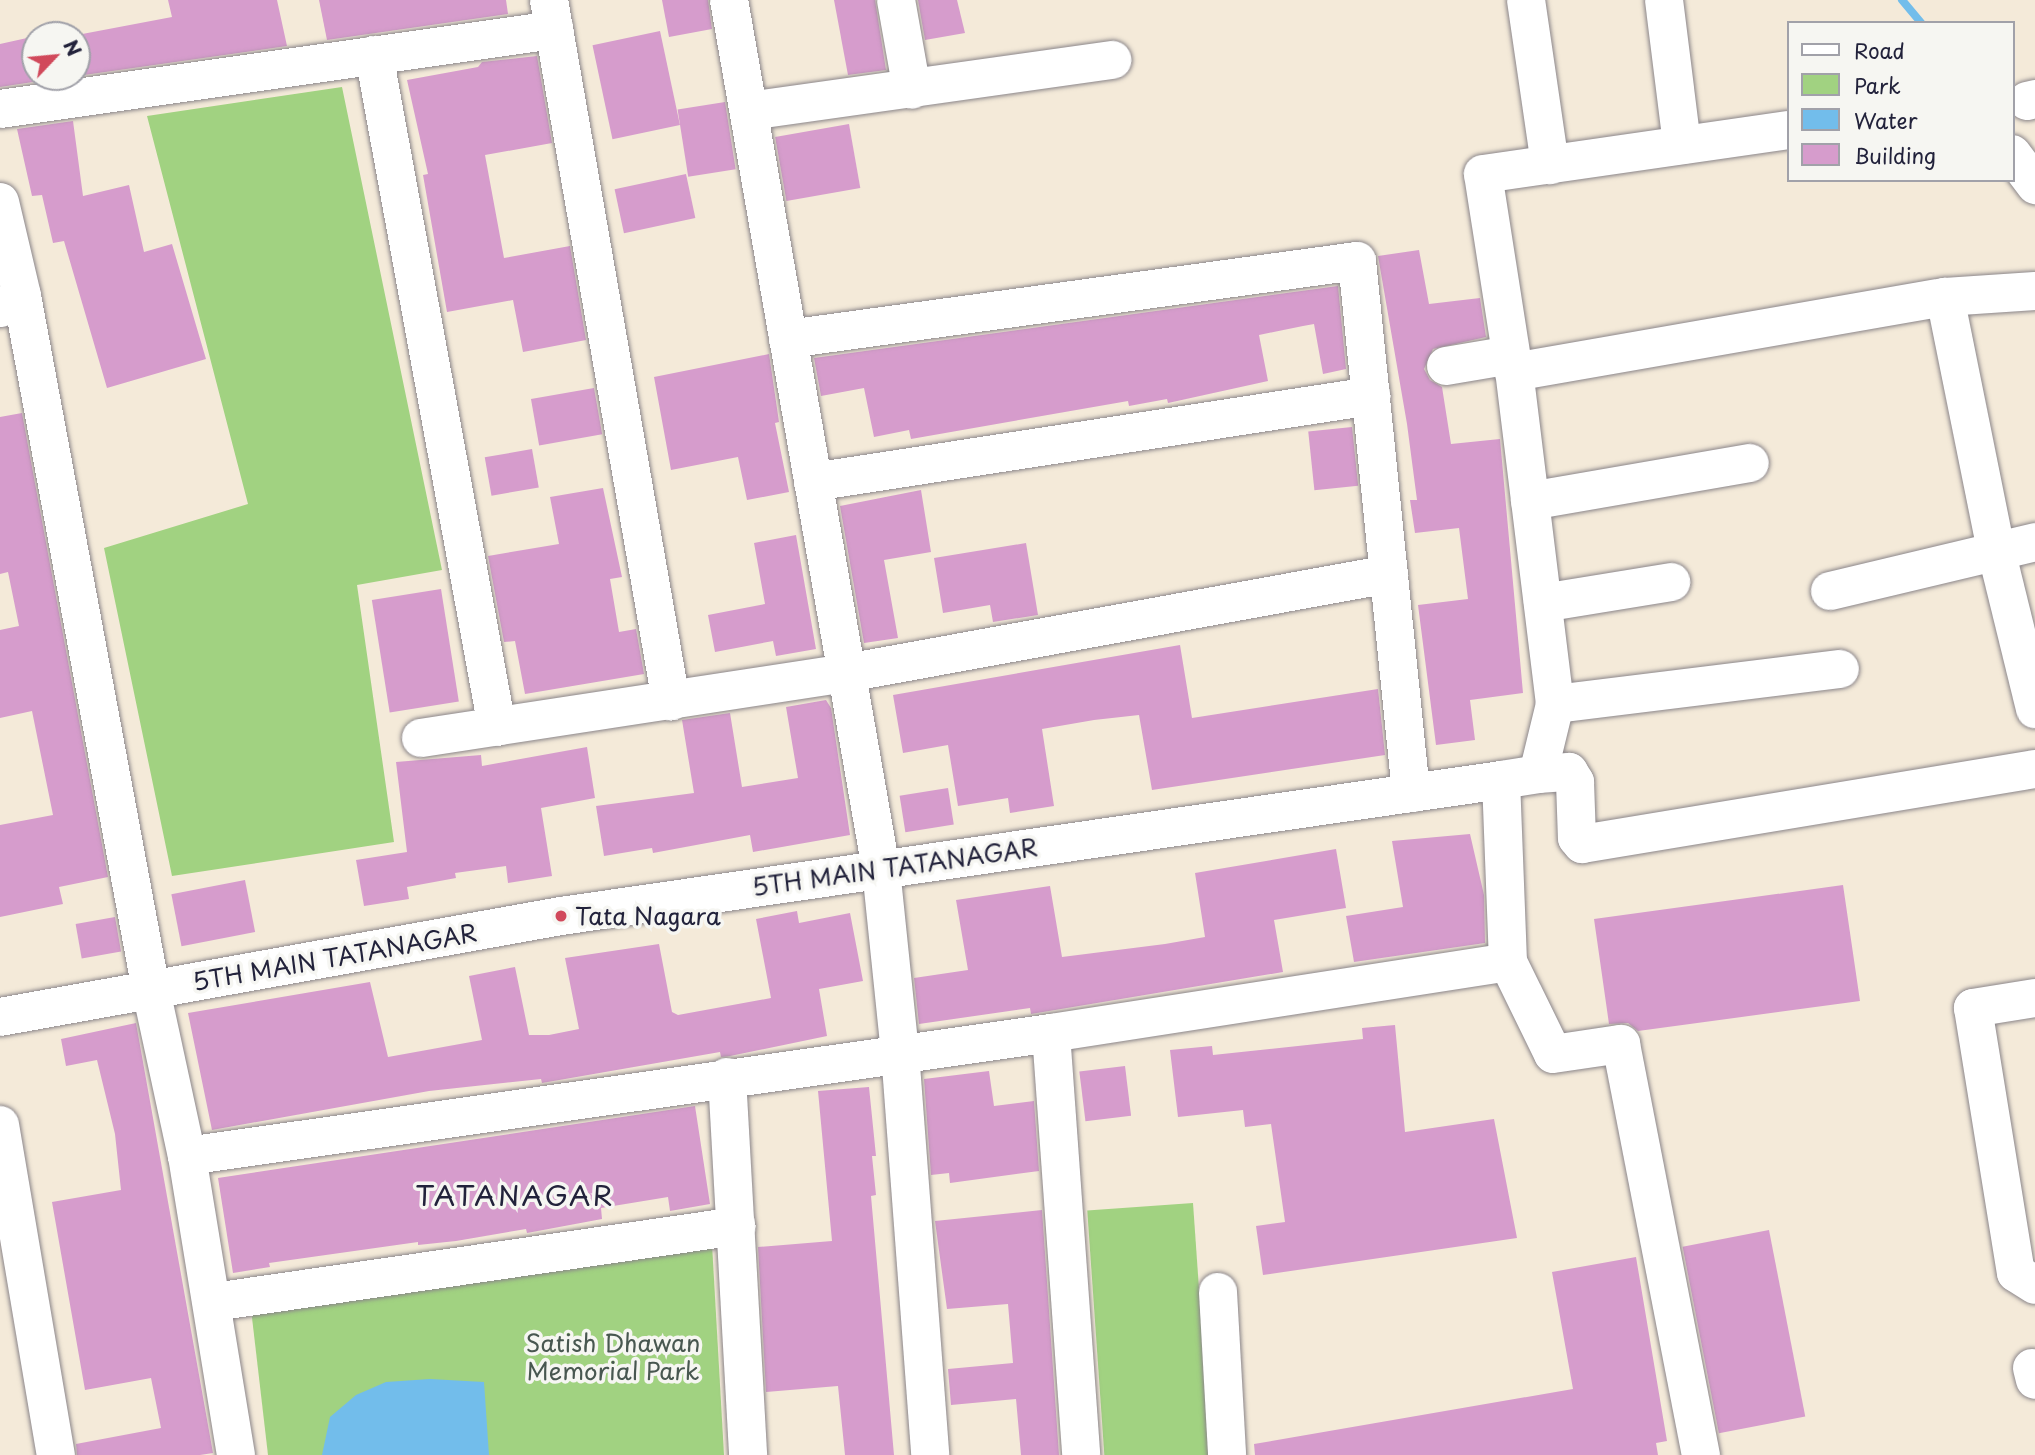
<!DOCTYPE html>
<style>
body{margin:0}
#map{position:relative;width:2035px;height:1455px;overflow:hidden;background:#f4ead9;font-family:"Playpen Sans",sans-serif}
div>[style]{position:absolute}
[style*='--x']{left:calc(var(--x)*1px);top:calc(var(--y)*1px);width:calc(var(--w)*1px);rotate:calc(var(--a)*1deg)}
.green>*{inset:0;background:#a1d281;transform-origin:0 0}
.water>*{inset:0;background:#72bdeb}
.stream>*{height:8px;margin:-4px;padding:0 4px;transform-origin:4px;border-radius:4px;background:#72bdeb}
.building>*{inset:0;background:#d69ccc;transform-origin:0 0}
.roads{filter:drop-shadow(0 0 2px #8b868a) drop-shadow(0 0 2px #8b868a)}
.minor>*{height:38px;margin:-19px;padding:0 19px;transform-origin:19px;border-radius:19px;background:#fff}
.dots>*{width:19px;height:19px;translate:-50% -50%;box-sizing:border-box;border:4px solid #f6f6f2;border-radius:50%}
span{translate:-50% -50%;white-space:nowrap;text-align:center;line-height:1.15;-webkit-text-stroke:7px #f6f6f2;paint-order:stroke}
.street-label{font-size:24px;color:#22223b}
.poi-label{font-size:24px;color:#22223b}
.left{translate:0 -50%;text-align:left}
.park-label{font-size:24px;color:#485750}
.quarter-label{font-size:28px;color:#22223b;letter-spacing:2px}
.legend{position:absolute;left:1787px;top:21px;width:228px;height:161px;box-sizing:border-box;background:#f6f6f2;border:2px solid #a1a1a9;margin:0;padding:9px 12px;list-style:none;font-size:21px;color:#22223b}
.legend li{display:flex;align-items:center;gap:14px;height:35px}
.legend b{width:35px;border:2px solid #a1a1a9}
.north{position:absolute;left:21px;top:21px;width:70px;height:70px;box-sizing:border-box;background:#f6f6f2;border:2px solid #a1a1a9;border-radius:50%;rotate:64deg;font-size:19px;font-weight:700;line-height:28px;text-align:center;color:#22223b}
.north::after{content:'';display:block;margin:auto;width:24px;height:32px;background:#d1495b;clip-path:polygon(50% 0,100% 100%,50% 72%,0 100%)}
</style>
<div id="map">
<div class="green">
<div style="clip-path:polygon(342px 87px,442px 570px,357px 585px,394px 842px,172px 876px,104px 548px,248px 504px,147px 116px)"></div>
<div style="left:1193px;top:1203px;width:253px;height:106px;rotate:86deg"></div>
<div style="clip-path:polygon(712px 1244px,724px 1455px,268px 1455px,251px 1309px)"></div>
</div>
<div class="water">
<div style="clip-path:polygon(430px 1379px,484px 1382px,489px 1455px,322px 1455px,330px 1417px,356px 1395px,386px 1382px)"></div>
</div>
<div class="stream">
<div style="--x:1902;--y:0;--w:30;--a:50"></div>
</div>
<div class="building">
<div style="clip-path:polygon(168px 0,277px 0,287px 46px,77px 76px,77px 35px,172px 17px)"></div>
<div style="clip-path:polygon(319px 0,506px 0,508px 14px,327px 40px)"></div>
<div style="clip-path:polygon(662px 0,708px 0,712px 29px,669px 37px)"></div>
<div style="clip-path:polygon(834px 0,875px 0,886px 70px,848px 75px)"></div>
<div style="clip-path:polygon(918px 0,957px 0,965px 33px,925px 40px)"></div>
<div style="left:660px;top:31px;width:96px;height:69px;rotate:78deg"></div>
<div style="clip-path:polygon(27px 38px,35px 40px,35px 77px,66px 77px,0 87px,0 44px)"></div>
<div style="clip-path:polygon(537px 56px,552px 143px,485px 155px,504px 258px,570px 246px,586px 340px,523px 352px,513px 300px,447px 312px,423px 175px,428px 174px,407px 80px,478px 67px,482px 62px)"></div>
<div style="left:725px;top:102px;width:68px;height:48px;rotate:81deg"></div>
<div style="clip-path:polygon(73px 121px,83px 196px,129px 185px,144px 252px,172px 244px,206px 359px,107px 388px,64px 241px,53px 243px,42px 195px,32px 196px,17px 129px)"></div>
<div style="left:849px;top:124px;width:65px;height:75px;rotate:80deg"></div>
<div style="left:686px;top:174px;width:45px;height:73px;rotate:78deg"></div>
<div style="clip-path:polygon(1419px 250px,1429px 304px,1480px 298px,1486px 337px,1433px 349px,1424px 369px,1430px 380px,1442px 387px,1451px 444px,1500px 439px,1523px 693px,1470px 700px,1475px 740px,1436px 745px,1418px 605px,1468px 599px,1459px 528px,1415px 533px,1410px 500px,1417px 500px,1407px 424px,1378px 256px)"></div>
<div style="clip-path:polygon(1338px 286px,1346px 369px,1323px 374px,1314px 324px,1303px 326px,1259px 335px,1268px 381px,1168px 403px,1167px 399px,1129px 406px,1128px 401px,911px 439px,909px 430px,874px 437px,864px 388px,821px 396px,814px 358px)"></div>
<div style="clip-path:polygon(769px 354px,779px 422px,775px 423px,789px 492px,747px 500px,738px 457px,671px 470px,654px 377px)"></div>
<div style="left:594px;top:388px;width:47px;height:64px;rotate:80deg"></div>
<div style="clip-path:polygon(22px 413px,108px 877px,59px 887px,63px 904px,0 917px,0 825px,53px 815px,32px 711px,0 718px,0 630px,19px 626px,8px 572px,0 574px,0 417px)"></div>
<div style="left:1352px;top:427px;width:59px;height:44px;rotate:84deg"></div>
<div style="left:532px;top:449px;width:39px;height:48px;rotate:80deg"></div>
<div style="clip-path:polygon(603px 488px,622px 577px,610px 579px,619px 632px,636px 629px,644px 674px,525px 694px,515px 641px,504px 642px,488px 556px,559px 544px,550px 497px)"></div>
<div style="clip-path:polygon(921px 490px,931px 552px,884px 560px,898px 638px,864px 643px,840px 506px)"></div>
<div style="clip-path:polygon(796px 535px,816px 649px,776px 656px,773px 641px,715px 652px,708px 615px,765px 604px,754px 543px)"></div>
<div style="clip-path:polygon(1026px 543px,1038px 615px,993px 622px,990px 605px,943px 613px,934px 558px)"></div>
<div style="left:441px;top:589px;width:114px;height:70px;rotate:81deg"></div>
<div style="clip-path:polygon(1180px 645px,1192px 718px,1378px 689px,1385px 755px,1152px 790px,1139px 715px,1094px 720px,1042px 729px,1054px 806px,1010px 813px,1008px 798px,958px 806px,948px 745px,903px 753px,893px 695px)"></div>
<div style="clip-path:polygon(826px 700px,831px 708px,850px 835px,753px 852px,750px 835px,653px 853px,652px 848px,604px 856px,596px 806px,694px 793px,682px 720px,730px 713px,742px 787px,798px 778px,786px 707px)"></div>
<div style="clip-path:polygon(587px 747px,595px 798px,541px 808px,552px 876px,508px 883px,506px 866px,455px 873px,456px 878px,407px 887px,409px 899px,364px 906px,356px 860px,407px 852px,396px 762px,481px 755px,482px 766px)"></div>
<div style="left:948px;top:788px;width:37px;height:49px;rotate:81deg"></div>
<div style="clip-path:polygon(1470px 834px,1484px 895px,1485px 943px,1354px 962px,1346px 916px,1403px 907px,1392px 841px)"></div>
<div style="clip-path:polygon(1336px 849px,1346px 908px,1274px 920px,1283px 972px,1031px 1014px,1030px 1008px,919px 1024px,914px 978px,968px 970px,956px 900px,1050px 886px,1062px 957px,1165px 944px,1205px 937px,1195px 873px)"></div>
<div style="left:245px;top:880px;width:53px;height:75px;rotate:79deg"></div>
<div style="clip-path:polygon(1843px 885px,1860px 1001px,1638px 1031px,1628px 1023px,1609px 1024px,1594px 919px)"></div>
<div style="clip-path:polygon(797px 911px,799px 923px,850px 913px,863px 981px,819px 989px,827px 1036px,730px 1056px,721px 1057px,720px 1052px,542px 1083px,541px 1079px,429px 1091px,212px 1130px,188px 1013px,370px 982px,388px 1057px,482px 1040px,469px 976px,515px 967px,529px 1035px,549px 1035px,579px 1029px,565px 958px,659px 944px,672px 1012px,678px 1015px,771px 998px,756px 919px)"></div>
<div style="left:115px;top:917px;width:35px;height:40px;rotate:80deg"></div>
<div style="clip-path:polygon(136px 1023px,213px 1453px,200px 1455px,77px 1455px,76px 1444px,161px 1428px,151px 1378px,85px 1390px,52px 1202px,121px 1190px,115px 1134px,97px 1060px,66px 1066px,61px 1039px)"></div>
<div style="clip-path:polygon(1395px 1025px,1405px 1132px,1494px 1119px,1517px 1238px,1263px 1275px,1256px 1226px,1285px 1222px,1271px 1124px,1245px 1127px,1243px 1110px,1178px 1117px,1170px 1050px,1212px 1046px,1213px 1055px,1363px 1039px,1362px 1028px)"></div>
<div style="left:1125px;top:1066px;width:50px;height:46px;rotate:83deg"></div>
<div style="clip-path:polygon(989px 1071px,994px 1106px,1034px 1101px,1039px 1171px,950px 1183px,949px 1173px,931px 1175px,924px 1079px)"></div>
<div style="clip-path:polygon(869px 1087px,876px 1156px,872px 1156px,876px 1195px,871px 1196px,894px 1455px,845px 1455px,838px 1386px,766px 1392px,758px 1247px,832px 1241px,818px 1091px)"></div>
<div style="clip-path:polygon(695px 1106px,710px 1204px,670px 1211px,668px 1197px,601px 1208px,602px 1219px,527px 1233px,526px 1229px,456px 1241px,418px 1245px,418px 1242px,269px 1263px,270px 1267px,233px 1273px,218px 1178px)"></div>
<div style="clip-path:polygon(1042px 1210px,1059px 1455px,1021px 1455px,1016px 1399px,951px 1405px,948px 1369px,1013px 1363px,1008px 1304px,947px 1309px,935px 1221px)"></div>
<div style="left:1769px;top:1230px;width:190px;height:88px;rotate:79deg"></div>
<div style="clip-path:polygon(1636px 1257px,1667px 1441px,1656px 1443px,1658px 1455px,1255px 1455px,1254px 1444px,1573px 1389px,1552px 1272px)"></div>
</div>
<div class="roads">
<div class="minor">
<div style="--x:549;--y:0;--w:712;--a:80.13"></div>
<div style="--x:729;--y:0;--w:882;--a:80.08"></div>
<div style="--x:881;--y:869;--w:184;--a:84.1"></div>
<div style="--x:900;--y:1052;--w:404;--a:85.7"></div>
<div style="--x:896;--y:0;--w:91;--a:79.9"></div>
<div style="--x:1526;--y:0;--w:167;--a:81.7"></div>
<div style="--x:1664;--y:0;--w:146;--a:82.9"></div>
<div style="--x:374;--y:55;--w:683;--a:79.63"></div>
<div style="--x:2027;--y:101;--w:8;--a:-14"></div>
<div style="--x:0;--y:109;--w:560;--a:-8.12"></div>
<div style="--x:749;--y:111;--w:367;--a:-8"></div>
<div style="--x:2012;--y:154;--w:39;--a:53"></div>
<div style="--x:0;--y:202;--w:97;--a:76.8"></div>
<div style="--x:22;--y:296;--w:25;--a:151"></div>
<div style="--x:22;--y:296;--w:706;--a:79.47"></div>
<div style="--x:151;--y:990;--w:170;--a:77.8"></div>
<div style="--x:187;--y:1156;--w:303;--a:80.7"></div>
<div style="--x:1945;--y:297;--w:258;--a:78.6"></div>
<div style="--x:1996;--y:550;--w:164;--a:76.2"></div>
<div style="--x:788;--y:339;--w:574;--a:-7.81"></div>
<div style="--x:1357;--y:261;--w:535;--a:84.2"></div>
<div style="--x:1446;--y:366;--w:66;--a:-9.6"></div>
<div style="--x:1514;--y:372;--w:437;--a:-9.9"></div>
<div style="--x:1945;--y:297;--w:90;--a:-3.8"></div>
<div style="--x:813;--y:482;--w:565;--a:-8.76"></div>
<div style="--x:1530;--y:501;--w:223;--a:-9.8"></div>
<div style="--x:1830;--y:591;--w:211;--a:-13.4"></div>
<div style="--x:1543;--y:603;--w:130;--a:-9.3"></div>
<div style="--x:1555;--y:704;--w:287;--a:-7"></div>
<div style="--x:421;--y:738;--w:431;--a:-8.7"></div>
<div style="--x:847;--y:673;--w:551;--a:-10.35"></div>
<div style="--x:1538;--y:774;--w:31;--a:-4"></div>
<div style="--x:1569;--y:772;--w:12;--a:59"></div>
<div style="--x:1575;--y:782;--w:56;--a:88"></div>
<div style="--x:1577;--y:838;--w:8;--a:50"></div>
<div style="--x:1582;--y:844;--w:459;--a:-9.4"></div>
<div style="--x:1508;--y:962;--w:182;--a:-92.2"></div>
<div style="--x:1501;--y:780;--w:37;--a:-9"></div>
<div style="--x:1538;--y:774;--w:72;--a:-76.3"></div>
<div style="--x:1555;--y:704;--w:335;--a:-97"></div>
<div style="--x:1514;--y:372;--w:200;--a:-98.9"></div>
<div style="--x:1483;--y:174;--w:308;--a:-8.2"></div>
<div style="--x:2035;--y:998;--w:63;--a:170.8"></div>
<div style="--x:1973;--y:1008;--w:268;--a:80.8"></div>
<div style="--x:2016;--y:1273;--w:22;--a:32"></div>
<div style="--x:0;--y:1017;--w:570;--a:-10.21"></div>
<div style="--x:561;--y:916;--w:950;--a:-8.23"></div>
<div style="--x:1051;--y:1033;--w:423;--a:85.9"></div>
<div style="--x:727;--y:1077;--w:379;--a:86.8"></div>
<div style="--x:0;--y:1125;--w:335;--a:80.4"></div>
<div style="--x:187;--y:1156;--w:873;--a:-8.1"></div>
<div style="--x:1051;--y:1033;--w:462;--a:-8.8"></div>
<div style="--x:1508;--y:962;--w:102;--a:63.9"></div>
<div style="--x:1553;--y:1054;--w:69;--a:-8.4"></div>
<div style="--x:1621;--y:1044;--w:419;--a:79"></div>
<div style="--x:1218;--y:1292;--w:163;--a:86.8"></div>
<div style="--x:214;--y:1302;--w:528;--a:-8.27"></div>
<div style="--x:2032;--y:1368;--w:12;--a:76"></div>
</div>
</div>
<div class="dots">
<div style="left:561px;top:916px;background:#d1495b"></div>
</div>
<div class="street-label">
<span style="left:895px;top:867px;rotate:-8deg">5TH MAIN TATANAGAR</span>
<span style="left:335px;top:957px;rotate:-10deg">5TH MAIN TATANAGAR</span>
</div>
<div class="poi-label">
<span class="left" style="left:575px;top:916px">Tata Nagara</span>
</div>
<div class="park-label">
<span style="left:613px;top:1357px">Satish Dhawan<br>Memorial Park</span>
</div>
<div class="quarter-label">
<span style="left:515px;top:1195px">TATANAGAR</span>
</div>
<ul class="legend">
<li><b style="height:9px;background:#fff"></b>Road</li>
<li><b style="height:19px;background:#a1d281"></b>Park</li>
<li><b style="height:19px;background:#72bdeb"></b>Water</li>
<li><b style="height:19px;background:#d69ccc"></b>Building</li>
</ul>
<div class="north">N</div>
</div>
